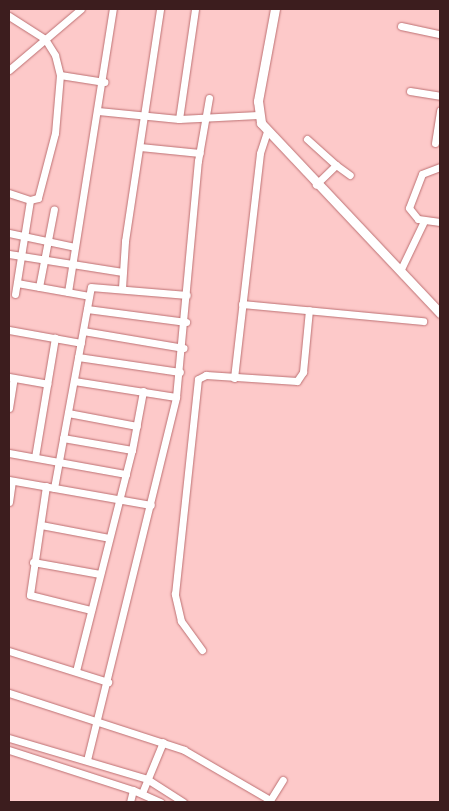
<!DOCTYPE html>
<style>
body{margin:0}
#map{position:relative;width:449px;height:811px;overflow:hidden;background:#fdc9c9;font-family:Overpass,sans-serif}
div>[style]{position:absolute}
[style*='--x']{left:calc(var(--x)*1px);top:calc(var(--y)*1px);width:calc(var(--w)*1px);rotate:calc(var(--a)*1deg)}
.roads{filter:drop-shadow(0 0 1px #bd7072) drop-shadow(0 0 1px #bd7072)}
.minor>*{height:7px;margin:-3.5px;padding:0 3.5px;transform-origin:3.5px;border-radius:3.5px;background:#fff}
.major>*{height:9px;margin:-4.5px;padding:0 4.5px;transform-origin:4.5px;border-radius:4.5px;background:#fff}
span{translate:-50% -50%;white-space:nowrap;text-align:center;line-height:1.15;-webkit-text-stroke:4.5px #f9f9f9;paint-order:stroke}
.frame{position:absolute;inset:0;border:10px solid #3c1d1e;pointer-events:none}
</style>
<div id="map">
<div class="roads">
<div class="minor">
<div style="--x:9;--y:16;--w:43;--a:32.6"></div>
<div style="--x:45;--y:39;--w:19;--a:58"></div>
<div style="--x:55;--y:55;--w:21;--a:76"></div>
<div style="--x:60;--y:75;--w:58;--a:94.9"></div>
<div style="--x:55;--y:133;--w:67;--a:104.7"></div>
<div style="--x:38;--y:198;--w:8;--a:166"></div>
<div style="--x:30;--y:200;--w:22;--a:-162"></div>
<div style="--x:401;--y:26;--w:40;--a:12"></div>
<div style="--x:9;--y:70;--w:94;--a:-40.3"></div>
<div style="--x:60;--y:75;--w:45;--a:9"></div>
<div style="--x:410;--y:91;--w:30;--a:9"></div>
<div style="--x:98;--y:111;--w:81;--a:5.6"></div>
<div style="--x:179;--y:119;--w:79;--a:-2.9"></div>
<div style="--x:179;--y:119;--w:111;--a:-81.7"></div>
<div style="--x:307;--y:139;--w:39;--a:42"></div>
<div style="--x:336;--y:165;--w:28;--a:136"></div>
<div style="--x:435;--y:143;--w:33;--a:-81"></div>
<div style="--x:140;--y:147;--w:60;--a:5.7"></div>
<div style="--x:336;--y:165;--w:17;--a:36"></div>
<div style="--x:440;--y:167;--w:19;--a:159"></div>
<div style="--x:422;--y:174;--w:36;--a:111"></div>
<div style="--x:409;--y:208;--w:14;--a:51"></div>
<div style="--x:418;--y:219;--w:22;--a:8"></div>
<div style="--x:9;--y:233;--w:67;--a:12"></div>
<div style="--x:9;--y:254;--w:115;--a:9"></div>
<div style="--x:401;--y:269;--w:53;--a:-64.4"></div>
<div style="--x:17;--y:283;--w:73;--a:10.2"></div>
<div style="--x:39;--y:287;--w:79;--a:-79.1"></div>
<div style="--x:122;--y:288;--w:47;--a:-86.3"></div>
<div style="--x:125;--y:241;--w:235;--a:-81.4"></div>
<div style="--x:68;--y:292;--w:287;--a:-81"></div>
<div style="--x:15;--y:294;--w:95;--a:-80.9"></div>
<div style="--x:242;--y:304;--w:182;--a:5.4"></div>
<div style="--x:87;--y:309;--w:100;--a:7.5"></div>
<div style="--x:9;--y:330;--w:73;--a:10.2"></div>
<div style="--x:83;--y:331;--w:102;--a:9.6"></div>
<div style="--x:78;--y:357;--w:103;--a:8.4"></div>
<div style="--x:9;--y:377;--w:39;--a:10"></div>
<div style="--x:234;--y:378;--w:226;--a:-83.4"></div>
<div style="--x:260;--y:153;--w:22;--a:-72"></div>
<div style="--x:74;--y:381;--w:103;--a:8.9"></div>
<div style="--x:9;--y:408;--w:30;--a:-81"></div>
<div style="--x:68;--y:413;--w:70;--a:10.7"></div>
<div style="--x:63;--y:438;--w:70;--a:9.9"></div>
<div style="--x:9;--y:453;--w:119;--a:10.2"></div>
<div style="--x:35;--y:457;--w:121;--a:-80.5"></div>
<div style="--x:9;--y:480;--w:144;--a:10"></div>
<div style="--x:46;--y:486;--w:110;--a:98.4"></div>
<div style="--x:30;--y:595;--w:63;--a:13.8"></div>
<div style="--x:54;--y:488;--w:204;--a:-79.6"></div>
<div style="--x:91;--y:287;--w:96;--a:4.8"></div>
<div style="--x:9;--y:502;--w:21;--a:-82"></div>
<div style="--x:41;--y:525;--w:69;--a:10.8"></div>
<div style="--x:33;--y:562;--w:68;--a:10.2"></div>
<div style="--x:202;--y:650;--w:36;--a:-126"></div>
<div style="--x:181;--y:621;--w:28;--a:-103"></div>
<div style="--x:175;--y:594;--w:216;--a:-83.9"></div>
<div style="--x:198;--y:379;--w:9;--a:-27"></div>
<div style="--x:206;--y:375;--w:91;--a:3.8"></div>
<div style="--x:297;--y:381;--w:11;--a:-56"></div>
<div style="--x:303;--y:372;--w:62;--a:-84.5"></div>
<div style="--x:9;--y:651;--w:104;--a:17.4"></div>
<div style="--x:76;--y:671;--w:228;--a:-75.8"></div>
<div style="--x:132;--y:450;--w:60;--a:-79.4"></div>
<div style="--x:9;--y:693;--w:184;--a:18"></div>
<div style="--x:184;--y:750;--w:99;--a:30.2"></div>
<div style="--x:9;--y:738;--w:144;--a:16.5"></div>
<div style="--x:147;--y:779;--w:43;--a:32.6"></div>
<div style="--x:9;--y:750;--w:130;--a:17.9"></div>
<div style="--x:133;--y:790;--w:30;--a:24"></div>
<div style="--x:87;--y:760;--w:374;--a:-76.2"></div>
<div style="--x:176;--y:397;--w:237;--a:-84.7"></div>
<div style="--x:198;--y:161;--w:64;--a:-80.1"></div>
<div style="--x:142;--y:793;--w:55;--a:-67.6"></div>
<div style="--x:130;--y:802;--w:12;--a:-76"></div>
<div style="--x:269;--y:802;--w:26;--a:-58"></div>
</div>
<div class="major">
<div style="--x:275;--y:9;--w:94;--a:100.5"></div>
<div style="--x:258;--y:101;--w:22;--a:82"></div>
<div style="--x:261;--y:123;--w:261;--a:46.7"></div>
</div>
</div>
<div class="frame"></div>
</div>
